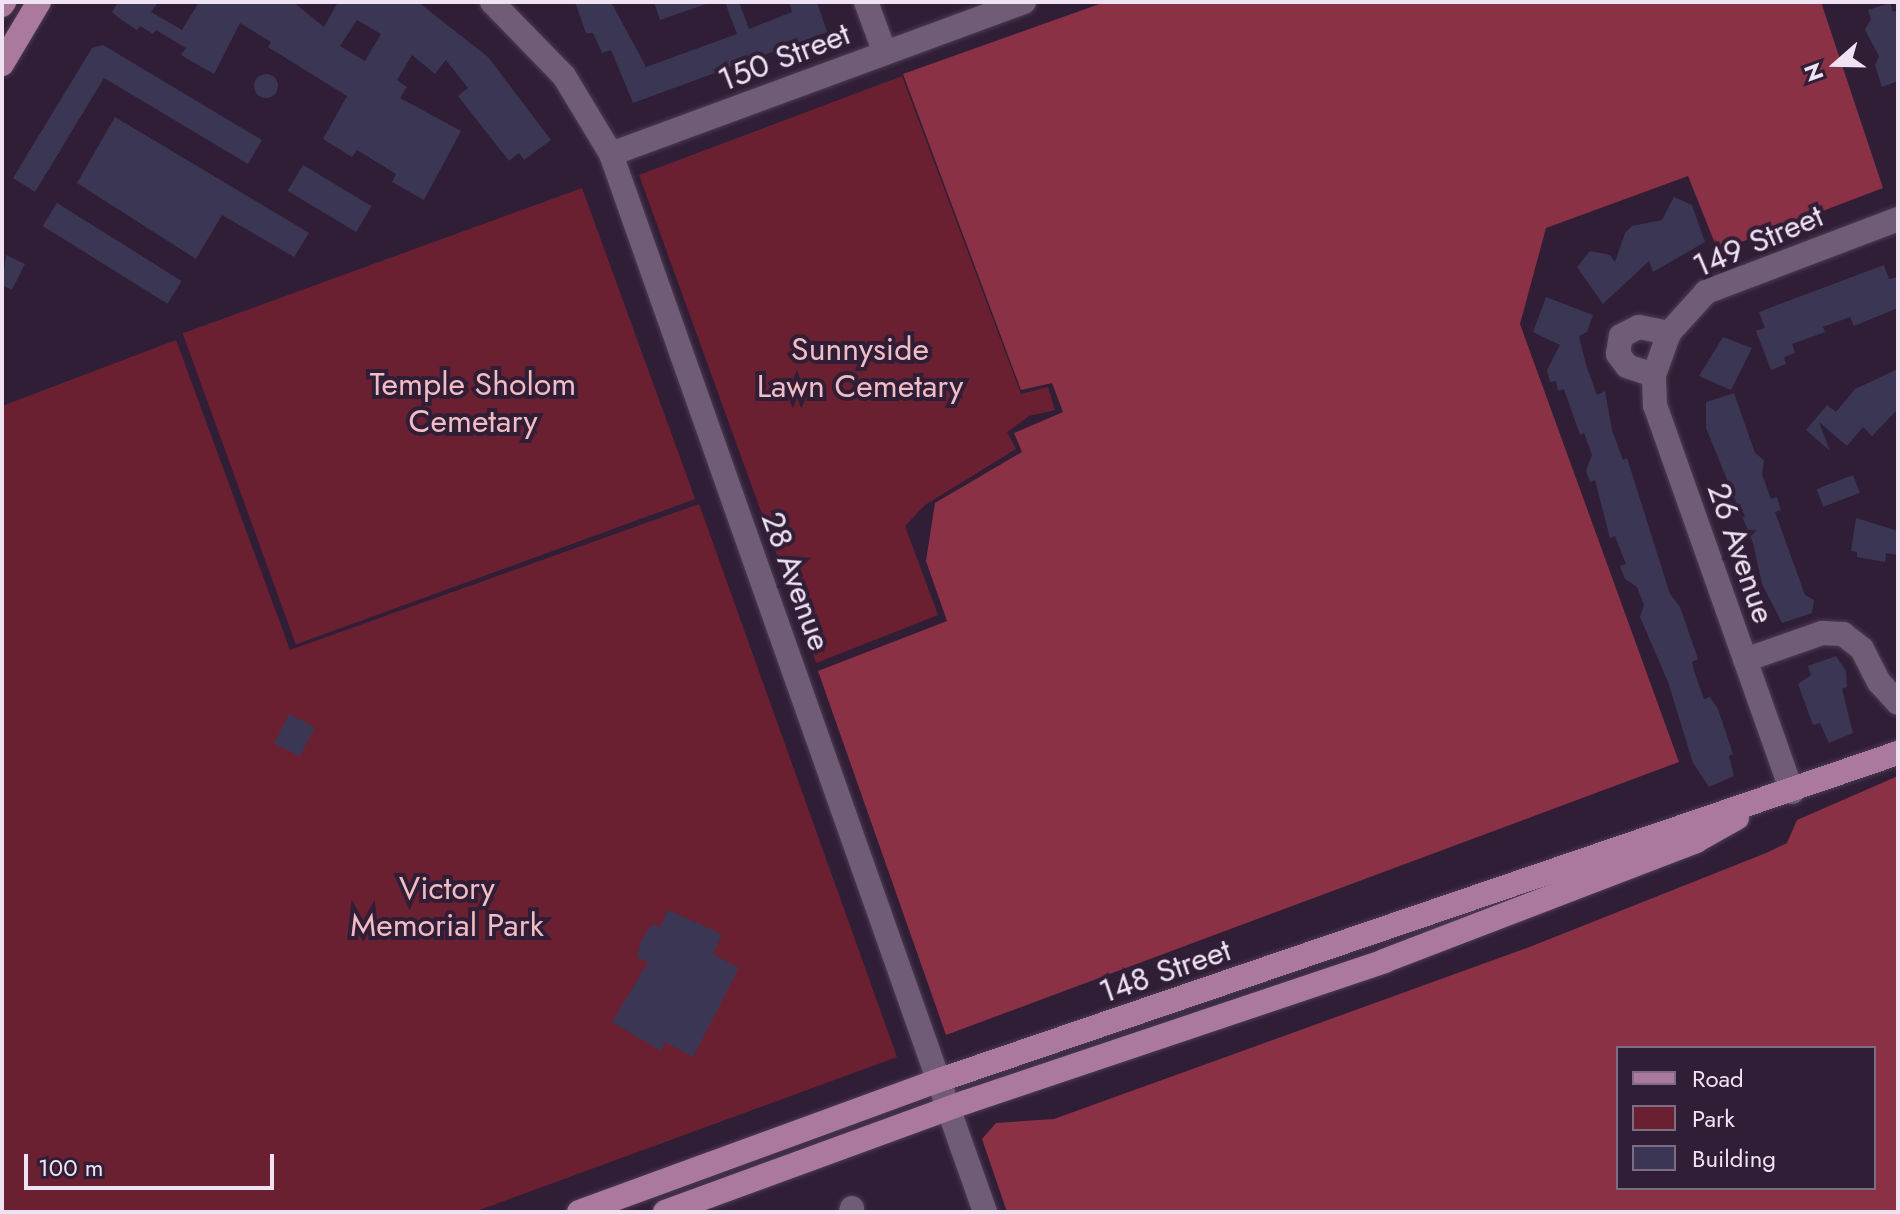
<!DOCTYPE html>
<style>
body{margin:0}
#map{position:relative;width:1900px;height:1214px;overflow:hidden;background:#301e36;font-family:Jost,sans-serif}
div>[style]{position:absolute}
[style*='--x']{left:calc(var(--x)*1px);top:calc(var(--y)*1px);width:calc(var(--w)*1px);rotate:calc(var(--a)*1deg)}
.green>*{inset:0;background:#6b2032;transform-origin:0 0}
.forest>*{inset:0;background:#8a3145}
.building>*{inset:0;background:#3b3653;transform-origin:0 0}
.round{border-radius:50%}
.roads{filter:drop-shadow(0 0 2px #4c3c50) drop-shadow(0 0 2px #4c3c50)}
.minor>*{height:24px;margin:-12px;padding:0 12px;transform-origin:12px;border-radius:12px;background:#705c77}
.major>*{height:24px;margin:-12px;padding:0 12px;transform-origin:12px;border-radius:12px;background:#ab799d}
span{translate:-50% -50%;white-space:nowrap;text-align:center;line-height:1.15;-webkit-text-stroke:8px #301e36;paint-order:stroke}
.street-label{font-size:32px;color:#efe3f3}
.park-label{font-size:32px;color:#f1bcc3}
.frame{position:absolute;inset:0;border:4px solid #efe3f3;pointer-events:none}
.legend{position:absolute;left:1616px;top:1046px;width:260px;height:144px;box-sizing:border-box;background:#301e36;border:2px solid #7c6d82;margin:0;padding:10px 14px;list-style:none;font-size:24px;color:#efe3f3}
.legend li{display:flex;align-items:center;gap:16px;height:40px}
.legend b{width:40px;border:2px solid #7c6d82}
.north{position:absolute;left:1796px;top:24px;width:80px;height:80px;-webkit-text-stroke:6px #301e36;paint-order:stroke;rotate:250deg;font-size:22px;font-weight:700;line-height:32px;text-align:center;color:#efe3f3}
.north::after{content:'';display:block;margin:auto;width:28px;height:36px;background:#efe3f3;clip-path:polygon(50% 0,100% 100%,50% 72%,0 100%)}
.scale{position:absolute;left:24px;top:1154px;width:250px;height:36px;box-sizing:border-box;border:4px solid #efe3f3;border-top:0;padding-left:10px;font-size:24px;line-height:28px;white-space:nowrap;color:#efe3f3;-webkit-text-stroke:6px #301e36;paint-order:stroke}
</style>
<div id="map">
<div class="green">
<div style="clip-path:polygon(902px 76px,1021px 394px,1048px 387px,1055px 410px,1029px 416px,1007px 432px,1016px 449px,925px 505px,905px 526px,938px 615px,816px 663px,639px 175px)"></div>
<div style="left:582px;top:188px;width:331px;height:425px;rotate:70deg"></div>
<div style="clip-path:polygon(176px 340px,290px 650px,699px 504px,897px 1057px,474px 1212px,2px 1212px,2px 406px)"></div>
</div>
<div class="forest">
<div style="clip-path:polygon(1105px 2px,1821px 2px,1883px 188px,1718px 251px,1688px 176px,1546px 228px,1520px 324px,1679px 762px,946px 1035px,818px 671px,947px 621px,926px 561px,935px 503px,1022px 452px,1014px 433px,1063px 412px,1052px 383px,1021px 390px,903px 74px)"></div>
<div style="clip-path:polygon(evenodd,1898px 776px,1898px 1212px,1007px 1212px,982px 1139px,996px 1123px,1054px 1119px,1527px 948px,1766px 853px,1787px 843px,1797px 820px,1898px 776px,1618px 1048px,1874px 1048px,1874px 1188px,1618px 1188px,1618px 1048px)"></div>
</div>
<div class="building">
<div style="clip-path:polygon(evenodd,118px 2px,158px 2px,151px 12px,182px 30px,199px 2px,293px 2px,324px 27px,338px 2px,418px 2px,488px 57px,551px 140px,524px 160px,519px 153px,509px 161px,458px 96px,468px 88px,446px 60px,435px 74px,412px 55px,397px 80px,407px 87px,400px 98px,461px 131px,424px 200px,392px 182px,396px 174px,357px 150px,352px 157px,323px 139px,347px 96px,268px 47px,271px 42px,240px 23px,214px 74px,181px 55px,186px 48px,156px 30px,153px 34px,140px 26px,137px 30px,120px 19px,112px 12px,118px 2px,357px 20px,381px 34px,365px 61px,340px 46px,357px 20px)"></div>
<div style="clip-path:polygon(575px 2px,611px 2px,646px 67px,737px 34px,725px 2px,739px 2px,749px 29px,792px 12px,789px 2px,817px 2px,827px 32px,633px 103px,611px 50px,602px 53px,593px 33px,586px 33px)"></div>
<div style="clip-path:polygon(654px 2px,706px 2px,706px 4px,660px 20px)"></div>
<div style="clip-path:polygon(1890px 3px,1893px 12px,1898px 10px,1898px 81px,1882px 87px,1875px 65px,1879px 56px,1865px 30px,1871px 19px,1868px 10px)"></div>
<div style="clip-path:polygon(103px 45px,262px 140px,248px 164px,104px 78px,35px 192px,13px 178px,92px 48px)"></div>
<div class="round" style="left:254px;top:74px;width:24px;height:24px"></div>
<div style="clip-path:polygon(115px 117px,309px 233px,294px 257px,222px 215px,196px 259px,77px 183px)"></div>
<div style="left:303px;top:165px;width:80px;height:30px;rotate:31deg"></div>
<div style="clip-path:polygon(1674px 197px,1692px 205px,1705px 242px,1653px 272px,1649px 261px,1603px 304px,1577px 267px,1590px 251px,1610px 255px,1615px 262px,1625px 233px,1632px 226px,1662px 220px)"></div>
<div style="left:57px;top:203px;width:147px;height:27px;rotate:32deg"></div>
<div style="clip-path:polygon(6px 255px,25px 264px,12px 290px,2px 285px)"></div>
<div style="clip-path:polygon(1884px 265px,1889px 279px,1898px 277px,1898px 308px,1854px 326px,1850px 317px,1823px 327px,1825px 332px,1792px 344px,1795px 353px,1784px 357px,1786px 364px,1771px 370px,1756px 331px,1765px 328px,1759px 312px)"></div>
<div style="clip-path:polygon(1546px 297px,1593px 315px,1587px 332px,1579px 336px,1586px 365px,1597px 395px,1605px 391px,1612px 430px,1623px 460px,1627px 458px,1670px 594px,1680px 607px,1698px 659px,1692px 662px,1695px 674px,1704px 699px,1710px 697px,1718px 709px,1733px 754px,1729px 756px,1734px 776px,1709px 787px,1693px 763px,1668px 682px,1640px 617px,1644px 605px,1637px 587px,1625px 579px,1620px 566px,1626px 564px,1615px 536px,1610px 538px,1595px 480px,1590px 482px,1586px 471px,1592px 455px,1584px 433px,1580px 435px,1564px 389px,1558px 391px,1556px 381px,1550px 382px,1547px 370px,1560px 345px,1533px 332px)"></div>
<div style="clip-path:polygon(1723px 337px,1752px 348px,1731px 390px,1699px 376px)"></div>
<div style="clip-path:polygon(1898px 369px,1898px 409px,1872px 436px,1863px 427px,1847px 446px,1819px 422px,1830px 451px,1806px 430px,1827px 405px,1836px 412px,1855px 389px)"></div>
<div style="clip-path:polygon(1734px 393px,1755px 453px,1764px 460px,1762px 474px,1771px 499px,1777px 497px,1781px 510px,1775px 512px,1805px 595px,1814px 600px,1812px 613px,1782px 623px,1762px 584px,1753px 543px,1706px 428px,1706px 402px)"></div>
<div style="left:1853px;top:475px;width:19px;height:39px;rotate:69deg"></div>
<div style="clip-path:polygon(1856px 518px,1898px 531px,1898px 555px,1886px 553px,1885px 562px,1857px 557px,1857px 552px,1851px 551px)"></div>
<div style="clip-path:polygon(1836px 656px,1846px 671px,1847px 687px,1842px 689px,1853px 733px,1829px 743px,1820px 723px,1813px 725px,1798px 684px,1811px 675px,1808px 666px)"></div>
<div style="left:289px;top:714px;width:29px;height:33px;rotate:27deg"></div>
<div style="clip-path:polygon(668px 910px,722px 934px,713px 954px,739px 968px,693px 1057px,665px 1042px,661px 1051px,612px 1022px,648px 962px,637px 957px,641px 941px,652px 924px,660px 927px)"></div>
</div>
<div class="roads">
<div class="minor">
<div style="--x:492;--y:2;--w:103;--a:45.8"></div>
<div style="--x:564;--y:76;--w:91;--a:58.9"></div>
<div style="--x:611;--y:154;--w:1122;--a:70.53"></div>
<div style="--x:866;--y:2;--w:54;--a:69.6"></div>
<div style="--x:611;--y:154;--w:440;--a:-20.2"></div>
<div style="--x:1654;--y:375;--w:28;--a:-162"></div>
<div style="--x:1627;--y:366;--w:15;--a:-127"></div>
<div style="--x:1618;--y:354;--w:18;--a:-81"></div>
<div style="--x:1621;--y:336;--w:20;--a:-27"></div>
<div style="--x:1639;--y:327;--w:31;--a:11"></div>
<div style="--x:1745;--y:660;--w:82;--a:-19.3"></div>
<div style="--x:1822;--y:633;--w:21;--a:3"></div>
<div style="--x:1843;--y:634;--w:24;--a:38"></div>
<div style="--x:1862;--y:649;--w:37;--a:63"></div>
<div style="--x:1879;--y:682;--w:28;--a:48"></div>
<div style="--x:1792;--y:792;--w:410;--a:-109.5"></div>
<div style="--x:1655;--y:406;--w:31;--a:-92"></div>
<div style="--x:1654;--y:375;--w:45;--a:-70.3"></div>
<div style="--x:1669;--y:333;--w:55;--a:-47.9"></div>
<div style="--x:1706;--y:292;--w:205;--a:-20.8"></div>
<div style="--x:851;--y:1212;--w:4;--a:-76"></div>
</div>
<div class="major">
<div style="--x:2;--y:5;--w:4;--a:-56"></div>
<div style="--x:2;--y:64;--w:72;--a:-59.2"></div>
<div style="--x:579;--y:1212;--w:381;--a:-20.1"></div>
<div style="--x:937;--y:1081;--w:1015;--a:-18.85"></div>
<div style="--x:665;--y:1212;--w:320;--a:-20.1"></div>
<div style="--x:966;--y:1102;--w:441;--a:-18.6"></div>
<div style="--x:1384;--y:961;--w:334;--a:-21"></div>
<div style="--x:1696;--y:841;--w:47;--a:-29.3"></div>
</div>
</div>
<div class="street-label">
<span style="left:784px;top:57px;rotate:-21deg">150 Street</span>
<span style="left:1758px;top:241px;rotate:-23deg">149 Street</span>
<span style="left:1741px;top:553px;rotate:71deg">26 Avenue</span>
<span style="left:796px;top:581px;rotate:70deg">28 Avenue</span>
<span style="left:1165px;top:971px;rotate:-19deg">148 Street</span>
</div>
<div class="park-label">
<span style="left:860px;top:368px">Sunnyside<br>Lawn Cemetary</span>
<span style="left:473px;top:403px">Temple Sholom<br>Cemetary</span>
<span style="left:447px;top:907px">Victory<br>Memorial Park</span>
</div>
<div class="frame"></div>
<ul class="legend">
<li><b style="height:10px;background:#ab799d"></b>Road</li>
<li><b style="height:22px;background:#6b2032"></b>Park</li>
<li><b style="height:22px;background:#3b3653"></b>Building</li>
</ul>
<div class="north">N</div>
<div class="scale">100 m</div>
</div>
